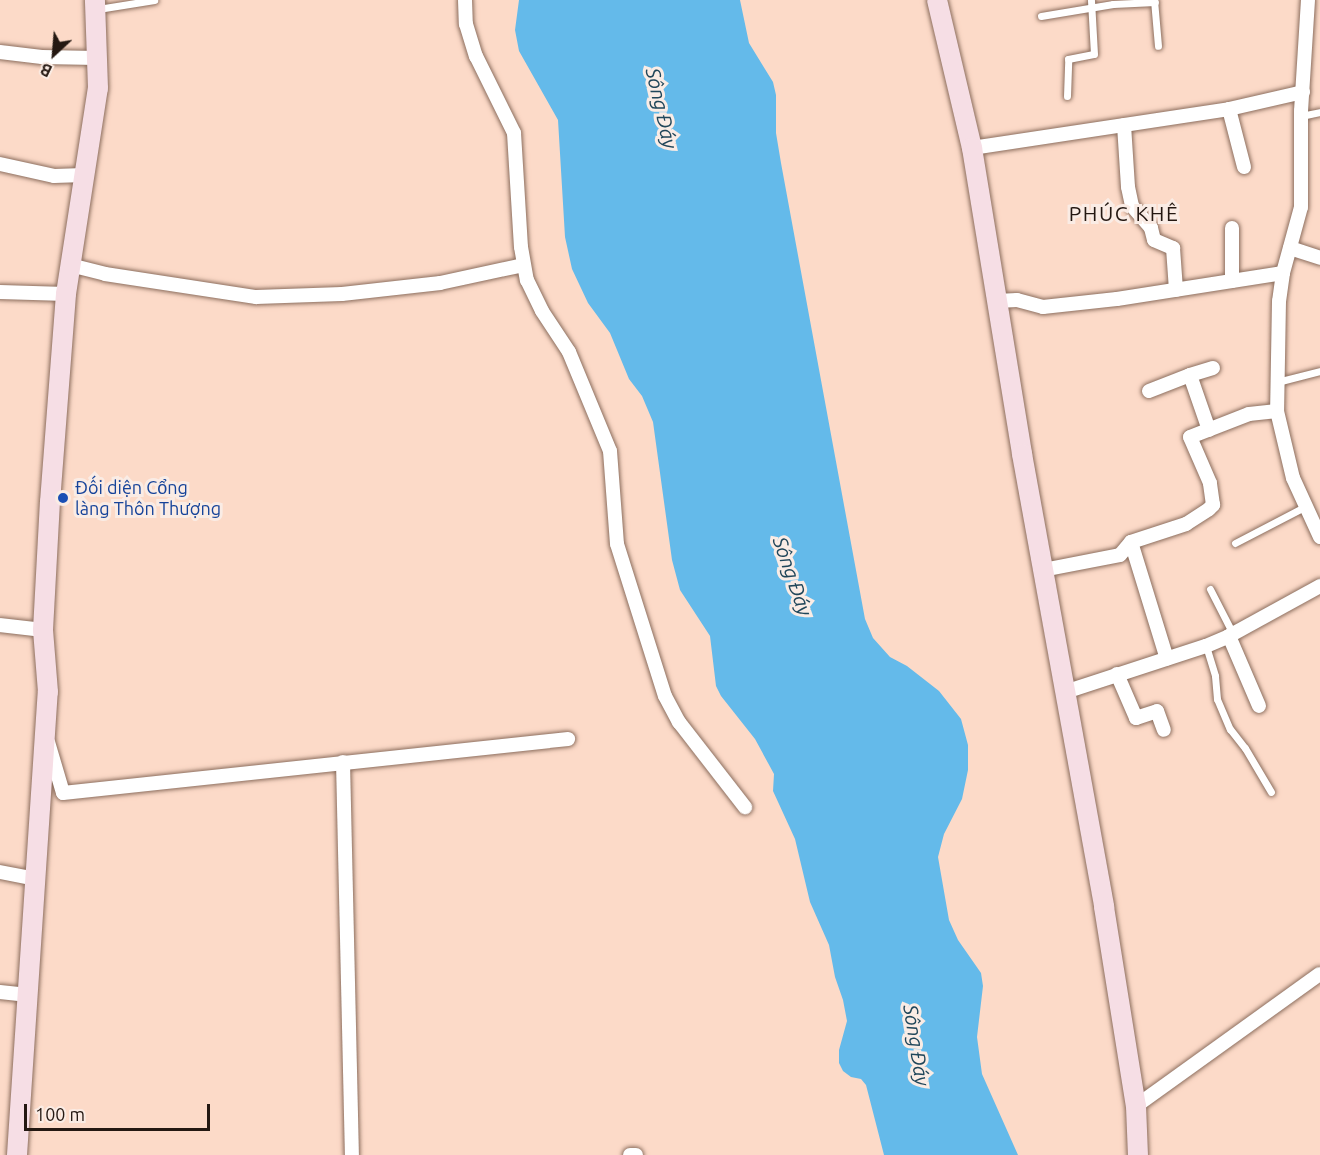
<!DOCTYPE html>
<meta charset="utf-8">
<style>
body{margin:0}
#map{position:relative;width:1320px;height:1155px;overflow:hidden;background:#fcdac8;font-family:Ubuntu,sans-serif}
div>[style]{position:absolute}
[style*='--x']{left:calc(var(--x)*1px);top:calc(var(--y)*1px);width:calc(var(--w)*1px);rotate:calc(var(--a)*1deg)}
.water>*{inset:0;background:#64baea}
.roads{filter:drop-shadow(0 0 2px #8c6e5e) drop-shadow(0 0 2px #8c6e5e)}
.lane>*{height:7px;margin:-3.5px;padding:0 3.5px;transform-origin:3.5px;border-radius:3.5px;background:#fff}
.street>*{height:14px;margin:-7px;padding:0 7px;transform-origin:7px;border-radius:7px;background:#fff}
.secondary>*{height:20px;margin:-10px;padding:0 10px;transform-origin:10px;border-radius:10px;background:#f6dee5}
.dots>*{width:16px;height:16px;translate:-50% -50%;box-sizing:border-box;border:3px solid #faece5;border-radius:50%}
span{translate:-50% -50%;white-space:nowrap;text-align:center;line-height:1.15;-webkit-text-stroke:6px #faece5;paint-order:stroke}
.transit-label{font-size:18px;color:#164399}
.left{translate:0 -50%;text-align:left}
.water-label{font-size:20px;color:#20465a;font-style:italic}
.quarter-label{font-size:21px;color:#241812;letter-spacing:1.5px}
.north{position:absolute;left:24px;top:24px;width:60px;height:60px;-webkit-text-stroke:4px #faece5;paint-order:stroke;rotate:206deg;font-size:16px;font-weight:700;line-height:24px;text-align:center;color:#241812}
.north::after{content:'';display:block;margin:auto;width:21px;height:27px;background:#241812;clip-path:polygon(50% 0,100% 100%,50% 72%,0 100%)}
.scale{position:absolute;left:24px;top:1104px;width:186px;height:27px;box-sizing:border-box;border:3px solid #241812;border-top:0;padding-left:8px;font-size:18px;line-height:21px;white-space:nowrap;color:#241812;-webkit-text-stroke:4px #faece5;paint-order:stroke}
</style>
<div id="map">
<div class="water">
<div style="clip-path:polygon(519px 0,740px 0,749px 43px,773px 82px,776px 95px,776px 133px,781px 163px,865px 619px,873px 638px,890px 657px,907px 666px,939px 691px,961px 719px,968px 745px,968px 770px,962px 799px,944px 834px,938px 857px,949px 920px,958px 940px,981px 973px,983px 986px,977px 1037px,982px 1074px,1018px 1155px,884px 1155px,866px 1085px,861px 1079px,851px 1077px,843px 1071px,839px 1063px,839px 1050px,847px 1021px,843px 1000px,835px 977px,829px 945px,810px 902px,795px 839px,773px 791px,774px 774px,755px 739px,721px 696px,716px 686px,710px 636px,680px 590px,672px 560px,653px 422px,642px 396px,629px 379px,610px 333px,588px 303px,572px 269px,565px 237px,558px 120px,519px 51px,515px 30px)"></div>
</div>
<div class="roads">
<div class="lane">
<div style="--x:1154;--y:0;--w:46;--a:85"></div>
<div style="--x:98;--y:9;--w:57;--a:-9.1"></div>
<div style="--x:1041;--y:16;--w:73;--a:-9.5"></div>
<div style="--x:1113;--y:4;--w:42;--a:-2.7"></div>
<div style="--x:1067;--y:96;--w:37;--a:-88"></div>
<div style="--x:1068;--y:59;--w:26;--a:-11"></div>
<div style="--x:1094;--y:54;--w:54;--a:-93.2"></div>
<div style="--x:1301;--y:116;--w:19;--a:-12"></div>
<div style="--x:1277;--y:382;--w:44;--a:-14.3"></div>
<div style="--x:1235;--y:543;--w:80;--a:-27.5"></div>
<div style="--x:1210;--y:589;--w:51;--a:62.9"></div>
<div style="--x:1206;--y:646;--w:31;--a:73"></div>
<div style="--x:1215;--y:676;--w:23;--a:85"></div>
<div style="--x:1217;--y:699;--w:33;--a:67"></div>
<div style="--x:1230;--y:729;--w:24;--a:52"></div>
<div style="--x:1245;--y:748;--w:51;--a:59.4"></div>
</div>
<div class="street">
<div style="--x:465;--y:0;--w:24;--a:88"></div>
<div style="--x:466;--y:24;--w:34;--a:73"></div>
<div style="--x:476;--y:56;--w:86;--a:63.7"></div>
<div style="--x:514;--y:133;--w:114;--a:86.5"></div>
<div style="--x:521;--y:247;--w:34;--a:80"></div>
<div style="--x:527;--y:280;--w:34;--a:64"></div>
<div style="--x:542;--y:311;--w:49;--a:56.6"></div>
<div style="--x:569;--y:352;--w:107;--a:67.5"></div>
<div style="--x:610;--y:451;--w:93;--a:85.7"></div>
<div style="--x:617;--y:544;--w:159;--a:72.5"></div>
<div style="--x:665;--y:696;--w:30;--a:62"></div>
<div style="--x:679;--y:722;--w:108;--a:52.2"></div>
<div style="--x:1308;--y:0;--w:111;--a:93.6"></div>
<div style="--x:1301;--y:111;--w:96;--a:90"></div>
<div style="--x:1301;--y:207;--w:68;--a:105.3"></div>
<div style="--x:1283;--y:273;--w:28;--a:98"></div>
<div style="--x:1279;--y:301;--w:110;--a:91"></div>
<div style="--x:1277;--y:411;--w:69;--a:76.6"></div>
<div style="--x:1293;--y:478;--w:65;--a:65.4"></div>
<div style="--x:0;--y:52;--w:42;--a:6.8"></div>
<div style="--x:42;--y:57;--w:55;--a:1"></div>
<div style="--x:1229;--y:109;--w:60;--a:75.5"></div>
<div style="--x:1124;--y:125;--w:62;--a:86.3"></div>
<div style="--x:1128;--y:187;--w:19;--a:78"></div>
<div style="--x:1132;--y:206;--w:29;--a:49"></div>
<div style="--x:1151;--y:228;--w:12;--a:76"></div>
<div style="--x:1154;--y:240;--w:21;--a:23"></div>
<div style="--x:1173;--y:248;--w:42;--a:85.9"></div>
<div style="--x:972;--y:148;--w:260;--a:-8.6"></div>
<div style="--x:1229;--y:109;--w:76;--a:-12.9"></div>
<div style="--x:0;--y:164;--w:55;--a:12.5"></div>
<div style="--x:54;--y:176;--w:30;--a:-2"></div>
<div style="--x:1232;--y:228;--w:53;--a:90"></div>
<div style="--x:1290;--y:248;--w:32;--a:18"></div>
<div style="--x:70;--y:265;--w:36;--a:14"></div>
<div style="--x:105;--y:274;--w:153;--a:8.7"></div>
<div style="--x:256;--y:297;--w:86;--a:-2"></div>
<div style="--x:342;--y:294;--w:99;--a:-6.4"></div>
<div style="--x:440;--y:283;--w:85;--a:-12.2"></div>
<div style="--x:0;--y:292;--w:66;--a:1.7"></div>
<div style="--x:997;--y:301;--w:20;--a:-3"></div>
<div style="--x:1017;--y:300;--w:27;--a:15"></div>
<div style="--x:1043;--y:307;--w:74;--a:-6.2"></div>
<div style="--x:1117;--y:299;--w:168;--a:-8.9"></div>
<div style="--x:1149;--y:391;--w:44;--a:-21.3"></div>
<div style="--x:1209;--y:430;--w:58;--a:-109.1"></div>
<div style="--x:1190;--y:375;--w:24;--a:-17"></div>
<div style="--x:1131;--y:542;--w:122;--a:72.9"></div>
<div style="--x:1043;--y:570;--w:78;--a:-11"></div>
<div style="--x:1120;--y:555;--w:17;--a:-50"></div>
<div style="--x:1131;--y:542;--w:58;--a:-18.1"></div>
<div style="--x:1186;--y:524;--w:27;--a:-33"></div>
<div style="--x:1209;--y:509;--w:6;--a:-45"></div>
<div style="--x:1213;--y:505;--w:22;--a:-98"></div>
<div style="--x:1210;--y:483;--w:50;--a:-113.5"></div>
<div style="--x:1190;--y:437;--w:63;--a:-21.3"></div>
<div style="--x:1249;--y:414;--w:28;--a:-6"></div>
<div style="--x:0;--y:625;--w:43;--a:6.6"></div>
<div style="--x:1229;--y:636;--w:76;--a:66.8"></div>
<div style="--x:1117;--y:674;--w:48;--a:66.6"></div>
<div style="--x:1136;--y:718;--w:22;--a:-18"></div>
<div style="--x:1157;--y:711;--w:20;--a:70"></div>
<div style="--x:1065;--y:692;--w:148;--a:-18.1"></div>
<div style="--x:1206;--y:646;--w:25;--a:-23"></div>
<div style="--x:1229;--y:636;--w:104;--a:-28.8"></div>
<div style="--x:48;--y:742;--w:53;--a:73.6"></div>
<div style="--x:63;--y:793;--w:508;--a:-6.1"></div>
<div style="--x:343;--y:762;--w:393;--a:88.7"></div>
<div style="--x:0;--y:872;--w:36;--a:11"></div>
<div style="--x:0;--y:992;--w:28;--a:6"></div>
<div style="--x:1136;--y:1106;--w:226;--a:-35.7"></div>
<div style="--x:630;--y:1155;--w:6;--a:0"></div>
</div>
<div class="secondary">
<div style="--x:937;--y:0;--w:152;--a:76.7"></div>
<div style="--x:972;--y:148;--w:310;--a:80.7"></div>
<div style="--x:1022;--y:454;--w:460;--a:79.7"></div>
<div style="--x:1104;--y:907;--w:202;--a:80.9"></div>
<div style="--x:1136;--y:1106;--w:49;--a:87.7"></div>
<div style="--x:17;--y:1155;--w:464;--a:-86.2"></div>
<div style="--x:48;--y:692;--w:62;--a:-94.6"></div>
<div style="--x:43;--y:630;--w:128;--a:-86.9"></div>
<div style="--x:50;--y:502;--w:209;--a:-85.6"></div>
<div style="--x:66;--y:294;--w:208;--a:-81.2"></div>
<div style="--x:98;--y:88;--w:88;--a:-92"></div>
</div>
</div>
<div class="dots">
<div style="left:63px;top:498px;background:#1a4fb4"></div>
</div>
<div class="transit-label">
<span class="left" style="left:75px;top:498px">Đối diện Cổng<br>làng Thôn Thượng</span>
</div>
<div class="water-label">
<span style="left:662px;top:108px;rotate:77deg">Sông Đáy</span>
<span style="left:793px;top:576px;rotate:71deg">Sông Đáy</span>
<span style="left:917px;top:1045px;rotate:81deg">Sông Đáy</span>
</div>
<div class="quarter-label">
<span style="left:1124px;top:213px">PHÚC KHÊ</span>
</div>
<div class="north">B</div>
<div class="scale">100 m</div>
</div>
